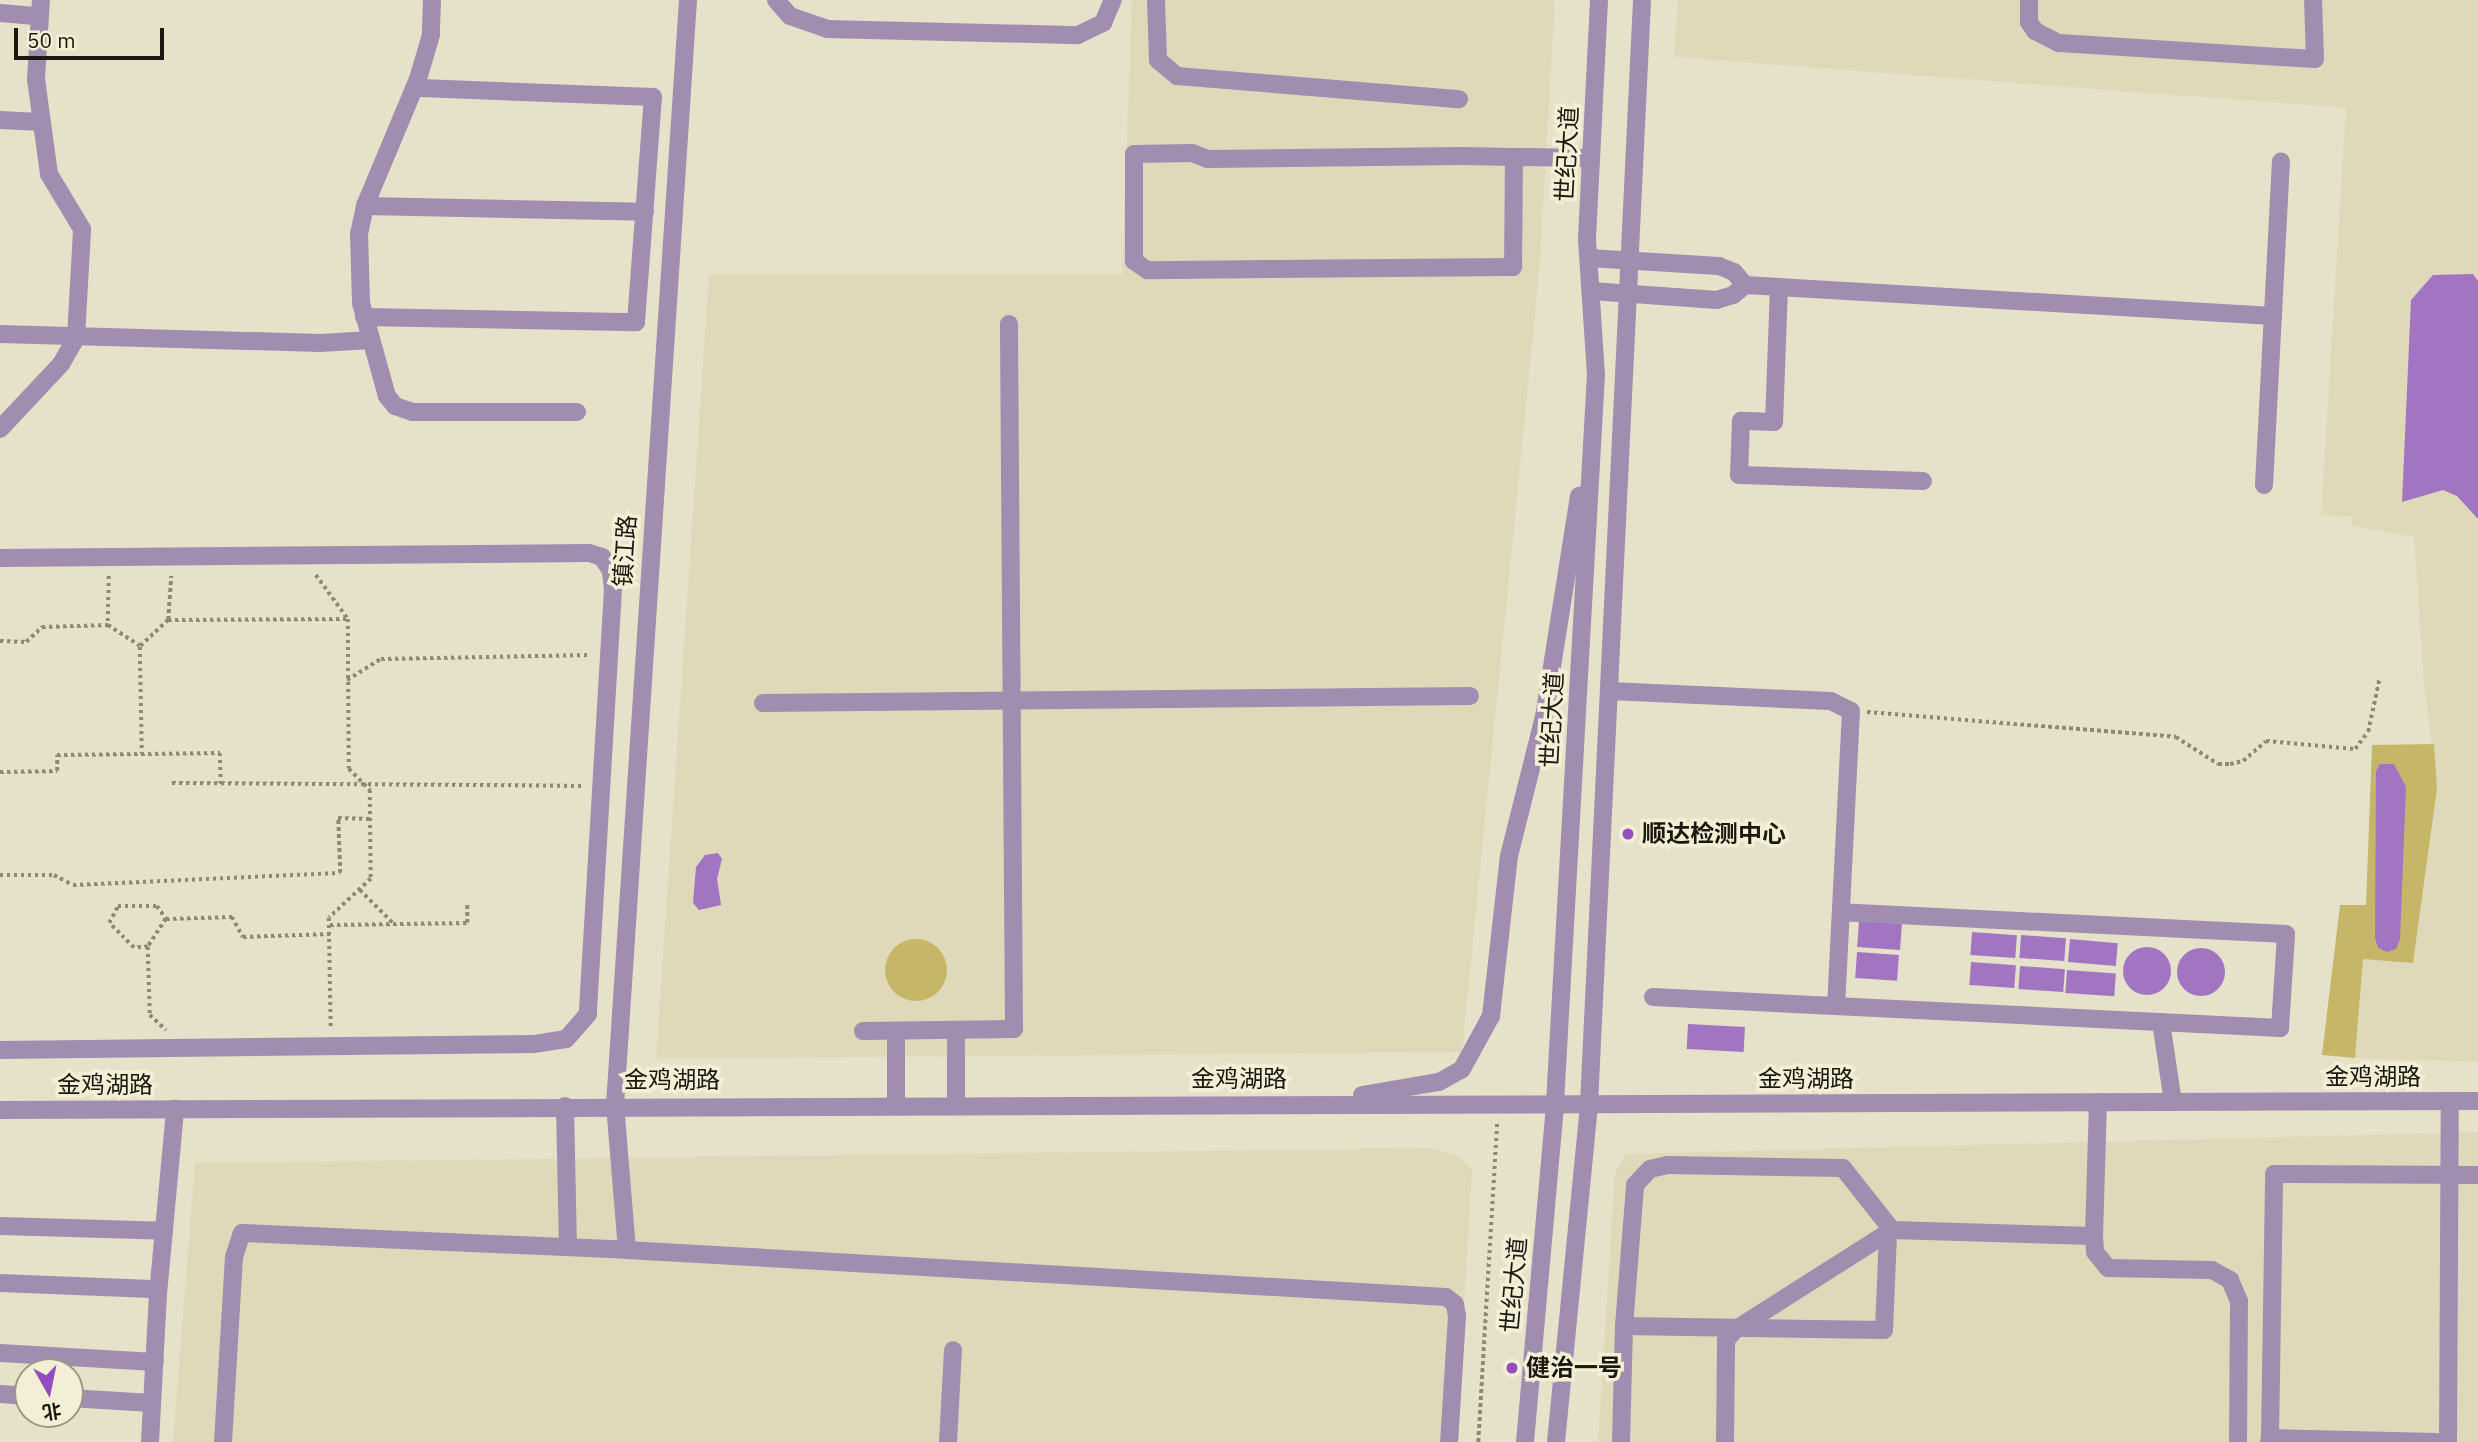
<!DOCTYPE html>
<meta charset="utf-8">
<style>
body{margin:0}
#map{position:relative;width:2478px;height:1442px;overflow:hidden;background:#e6e1c9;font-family:"IBM Plex Sans","Noto Sans SC",sans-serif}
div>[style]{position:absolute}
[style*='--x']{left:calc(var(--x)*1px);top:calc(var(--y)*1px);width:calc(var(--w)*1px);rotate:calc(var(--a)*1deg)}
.built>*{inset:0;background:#dfd9b9}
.green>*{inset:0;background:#c6b668}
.round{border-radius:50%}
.water>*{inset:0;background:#a275c3;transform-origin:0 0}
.path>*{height:3.5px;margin-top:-1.75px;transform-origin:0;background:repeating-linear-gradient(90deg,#8d8978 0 3.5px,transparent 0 7px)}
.minor>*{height:18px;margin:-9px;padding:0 9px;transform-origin:9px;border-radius:9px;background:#a18db0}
.dots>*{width:19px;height:19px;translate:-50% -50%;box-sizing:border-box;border:4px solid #f3eed6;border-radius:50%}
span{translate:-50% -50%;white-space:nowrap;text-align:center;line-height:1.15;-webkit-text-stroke:7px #f3eed6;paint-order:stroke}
.street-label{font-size:24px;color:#1a180f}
.poi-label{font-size:24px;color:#1a180f;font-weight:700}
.left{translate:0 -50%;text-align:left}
.north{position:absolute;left:14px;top:1358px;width:70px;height:70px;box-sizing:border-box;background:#f3eed6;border:2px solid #9c9886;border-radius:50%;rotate:171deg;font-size:19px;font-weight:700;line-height:28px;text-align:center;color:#1a180f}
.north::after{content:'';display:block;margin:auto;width:24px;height:32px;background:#944dc1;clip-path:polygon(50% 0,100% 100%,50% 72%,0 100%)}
.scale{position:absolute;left:14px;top:28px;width:150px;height:32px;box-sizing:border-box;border:4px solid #1a180f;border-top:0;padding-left:9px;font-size:21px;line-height:24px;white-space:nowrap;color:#1a180f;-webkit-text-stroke:5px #f3eed6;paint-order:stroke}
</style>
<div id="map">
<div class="built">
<div style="clip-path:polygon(1132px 0,1555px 0,1539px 274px,1462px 1052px,656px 1059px,709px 275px,1122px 275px)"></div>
<div style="clip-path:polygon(1678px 0,2478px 0,2478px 1062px,2355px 1058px,2363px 959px,2413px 962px,2437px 788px,2424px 683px,2414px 537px,2352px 526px,2352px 517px,2321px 515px,2346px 108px,1674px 57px)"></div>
<div style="clip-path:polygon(2478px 1132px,2478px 1442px,1598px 1442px,1615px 1173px,1626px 1154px)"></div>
<div style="clip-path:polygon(1430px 1148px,1459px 1156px,1472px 1170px,1456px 1442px,173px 1442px,195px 1163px)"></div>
</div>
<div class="green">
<div style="clip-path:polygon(2434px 744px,2437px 788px,2413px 963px,2363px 959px,2355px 1058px,2322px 1055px,2340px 905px,2366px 905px,2372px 745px)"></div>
<div class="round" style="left:885px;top:939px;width:62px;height:62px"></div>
</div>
<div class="water">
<div style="clip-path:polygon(2473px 274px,2478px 281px,2478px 519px,2457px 496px,2443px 490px,2402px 502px,2411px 300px,2433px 275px)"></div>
<div style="clip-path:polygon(2380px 764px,2394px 764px,2406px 787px,2400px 939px,2396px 949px,2387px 952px,2378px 948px,2375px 938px,2376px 771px)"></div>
<div style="clip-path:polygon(718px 853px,722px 859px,717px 879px,721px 905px,699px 910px,693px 903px,696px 867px,705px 855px)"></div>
<div style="left:1859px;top:921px;width:43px;height:26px;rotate:4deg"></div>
<div style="left:1972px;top:932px;width:45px;height:23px;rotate:4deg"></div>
<div style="left:2021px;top:935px;width:45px;height:23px;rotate:4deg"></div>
<div style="left:2070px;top:939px;width:48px;height:23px;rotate:5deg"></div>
<div class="round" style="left:2123px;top:947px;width:48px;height:48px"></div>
<div class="round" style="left:2177px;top:948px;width:48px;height:48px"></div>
<div style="left:1857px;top:952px;width:42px;height:26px;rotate:4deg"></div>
<div style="left:1971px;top:962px;width:45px;height:23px;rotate:4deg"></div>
<div style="left:2020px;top:966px;width:45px;height:23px;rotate:4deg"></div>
<div style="left:2067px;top:970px;width:49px;height:23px;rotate:4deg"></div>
<div style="left:1688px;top:1024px;width:57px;height:25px;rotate:3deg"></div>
</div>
<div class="path">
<div style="--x:316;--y:575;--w:54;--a:54"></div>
<div style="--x:348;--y:619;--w:150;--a:89.6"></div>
<div style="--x:349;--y:769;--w:30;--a:45"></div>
<div style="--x:370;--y:790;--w:89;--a:89.4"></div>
<div style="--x:371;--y:879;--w:57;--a:137.1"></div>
<div style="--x:329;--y:918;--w:112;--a:89"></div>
<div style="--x:109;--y:576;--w:49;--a:91.2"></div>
<div style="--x:108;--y:625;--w:38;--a:33"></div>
<div style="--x:140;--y:646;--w:38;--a:-43"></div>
<div style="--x:168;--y:620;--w:44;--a:-86.1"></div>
<div style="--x:168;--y:620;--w:180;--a:-0.3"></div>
<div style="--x:0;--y:641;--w:26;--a:2"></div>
<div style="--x:26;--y:642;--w:22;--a:-43"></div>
<div style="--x:42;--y:627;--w:66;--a:-1.7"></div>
<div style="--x:140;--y:647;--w:107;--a:88.9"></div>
<div style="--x:347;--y:680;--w:40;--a:-32"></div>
<div style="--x:381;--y:659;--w:210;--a:-1.1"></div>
<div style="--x:1867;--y:712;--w:310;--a:4.6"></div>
<div style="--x:2176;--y:737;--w:50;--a:32.7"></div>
<div style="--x:2218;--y:764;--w:12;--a:0"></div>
<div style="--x:2230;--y:764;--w:13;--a:-13"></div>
<div style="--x:2243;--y:761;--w:30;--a:-41"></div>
<div style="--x:2266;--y:741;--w:89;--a:5.1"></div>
<div style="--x:2355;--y:749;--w:21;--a:-53"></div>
<div style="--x:2368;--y:732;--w:53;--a:-78.1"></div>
<div style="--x:0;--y:772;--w:57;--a:-1"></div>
<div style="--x:57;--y:771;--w:16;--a:-90"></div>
<div style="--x:57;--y:755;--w:163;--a:-0.7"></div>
<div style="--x:220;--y:753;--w:31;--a:88"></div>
<div style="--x:172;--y:783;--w:413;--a:0.4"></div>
<div style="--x:0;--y:875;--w:54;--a:0"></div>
<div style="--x:54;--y:875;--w:21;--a:28"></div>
<div style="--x:73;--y:885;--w:267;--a:-2.6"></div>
<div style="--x:340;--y:873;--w:55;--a:-92.1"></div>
<div style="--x:338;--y:818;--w:32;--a:2"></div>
<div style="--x:360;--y:890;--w:48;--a:45"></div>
<div style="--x:166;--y:919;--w:66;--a:-1.7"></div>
<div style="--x:232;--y:917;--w:23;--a:61"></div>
<div style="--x:243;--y:937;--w:87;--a:-2"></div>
<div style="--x:166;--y:919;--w:33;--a:123"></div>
<div style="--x:148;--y:947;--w:68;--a:88.3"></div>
<div style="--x:150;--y:1015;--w:22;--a:43"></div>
<div style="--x:330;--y:925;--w:137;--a:-0.8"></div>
<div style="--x:467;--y:923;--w:18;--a:-90"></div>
<div style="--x:148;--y:947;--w:14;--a:176"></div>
<div style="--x:134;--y:948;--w:35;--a:-135"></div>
<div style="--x:109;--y:923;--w:19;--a:-62"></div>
<div style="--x:118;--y:906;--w:39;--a:0"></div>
<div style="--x:157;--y:906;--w:16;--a:55"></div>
<div style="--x:1478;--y:1442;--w:320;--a:-86.6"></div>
</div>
<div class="minor">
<div style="--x:432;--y:0;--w:35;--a:92"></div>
<div style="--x:431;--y:35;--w:46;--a:106.5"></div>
<div style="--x:418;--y:79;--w:138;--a:112.7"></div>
<div style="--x:365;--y:206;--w:29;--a:102"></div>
<div style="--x:359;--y:234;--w:69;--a:88.3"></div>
<div style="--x:361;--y:303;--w:97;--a:74.4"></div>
<div style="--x:387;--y:396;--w:13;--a:51"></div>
<div style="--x:395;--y:406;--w:18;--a:19"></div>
<div style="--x:412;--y:412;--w:165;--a:0"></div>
<div style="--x:776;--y:0;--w:21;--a:49"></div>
<div style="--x:790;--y:16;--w:39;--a:19"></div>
<div style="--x:827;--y:29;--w:251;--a:1.4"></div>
<div style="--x:1078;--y:35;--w:28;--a:-26"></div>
<div style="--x:1103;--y:23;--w:25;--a:-67"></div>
<div style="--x:1156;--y:0;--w:60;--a:88.1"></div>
<div style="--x:1158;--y:60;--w:25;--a:40"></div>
<div style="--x:1177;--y:76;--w:283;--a:4.7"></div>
<div style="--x:2029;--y:0;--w:22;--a:90"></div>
<div style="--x:2029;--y:22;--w:11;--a:56"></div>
<div style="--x:2035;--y:31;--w:27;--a:27"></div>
<div style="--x:2059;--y:43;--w:256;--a:3.6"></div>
<div style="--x:2315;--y:59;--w:59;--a:-91.9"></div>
<div style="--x:0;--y:13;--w:38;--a:5"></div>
<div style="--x:0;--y:120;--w:41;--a:2.8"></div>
<div style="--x:1514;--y:157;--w:110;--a:90.5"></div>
<div style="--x:1513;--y:267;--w:366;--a:179.5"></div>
<div style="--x:1147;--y:270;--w:16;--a:-145"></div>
<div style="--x:1134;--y:261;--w:107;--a:-90"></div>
<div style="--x:1134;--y:154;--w:58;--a:-1"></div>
<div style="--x:1192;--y:153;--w:17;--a:21"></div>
<div style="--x:1208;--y:159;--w:254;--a:-0.7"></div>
<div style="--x:1462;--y:156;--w:52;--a:1.1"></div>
<div style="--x:1514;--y:157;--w:77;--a:0.7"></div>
<div style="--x:365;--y:206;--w:280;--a:1.2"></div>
<div style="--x:1589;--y:258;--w:130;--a:3.5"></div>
<div style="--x:1719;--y:266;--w:16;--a:22"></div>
<div style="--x:1734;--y:272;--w:17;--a:50"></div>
<div style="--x:1745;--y:285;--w:16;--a:140"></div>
<div style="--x:1733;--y:295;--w:17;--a:163"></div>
<div style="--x:1717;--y:300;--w:126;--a:-175.9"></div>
<div style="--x:1745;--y:285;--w:529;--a:3.36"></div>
<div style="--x:1779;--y:287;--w:135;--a:92.1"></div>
<div style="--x:1774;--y:422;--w:33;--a:-178"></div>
<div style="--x:1741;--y:421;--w:54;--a:92.1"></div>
<div style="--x:1739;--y:475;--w:184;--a:1.9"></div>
<div style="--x:364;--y:317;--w:272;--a:1.1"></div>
<div style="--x:636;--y:322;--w:226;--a:-85.7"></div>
<div style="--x:653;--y:97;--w:239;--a:-177.8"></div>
<div style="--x:0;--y:334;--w:320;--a:1.6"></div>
<div style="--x:320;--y:343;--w:51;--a:-3.4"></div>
<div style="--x:0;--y:429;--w:89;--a:-46.8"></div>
<div style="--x:61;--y:364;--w:30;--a:-60"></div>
<div style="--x:76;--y:338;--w:109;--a:-86.8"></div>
<div style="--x:82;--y:229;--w:64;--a:-121"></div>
<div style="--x:49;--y:174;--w:96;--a:-97.8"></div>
<div style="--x:36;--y:79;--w:79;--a:-86.4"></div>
<div style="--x:2264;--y:485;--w:324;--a:-87"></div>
<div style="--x:0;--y:558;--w:589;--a:-0.49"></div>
<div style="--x:589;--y:553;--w:14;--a:17"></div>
<div style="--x:602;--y:557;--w:17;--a:57"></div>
<div style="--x:611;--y:571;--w:18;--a:84"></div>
<div style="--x:613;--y:589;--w:426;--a:93.4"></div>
<div style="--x:588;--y:1014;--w:33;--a:131"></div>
<div style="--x:566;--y:1039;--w:33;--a:171"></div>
<div style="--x:533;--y:1044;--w:533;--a:179.36"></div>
<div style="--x:1610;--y:691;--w:221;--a:2.6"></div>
<div style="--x:1831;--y:701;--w:22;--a:27"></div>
<div style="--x:1851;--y:711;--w:295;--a:92.9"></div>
<div style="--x:763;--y:703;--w:707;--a:-0.57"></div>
<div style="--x:1653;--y:997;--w:628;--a:2.83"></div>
<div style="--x:2280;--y:1028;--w:94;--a:-86.3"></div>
<div style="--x:2286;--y:934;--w:445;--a:-177.2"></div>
<div style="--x:2161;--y:1022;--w:81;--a:81.5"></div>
<div style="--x:956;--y:1030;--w:74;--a:90"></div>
<div style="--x:863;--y:1031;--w:151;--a:-0.8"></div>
<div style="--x:1014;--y:1029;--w:705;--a:-90.41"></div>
<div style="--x:896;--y:1031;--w:73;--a:90"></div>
<div style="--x:1362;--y:1095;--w:78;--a:-9.6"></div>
<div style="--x:1439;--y:1082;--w:26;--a:-29"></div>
<div style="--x:1462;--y:1069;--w:60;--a:-61.3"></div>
<div style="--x:1491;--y:1016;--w:161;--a:-83.6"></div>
<div style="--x:1509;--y:856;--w:143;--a:-75.9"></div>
<div style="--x:1544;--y:717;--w:224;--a:-81"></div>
<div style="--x:565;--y:1106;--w:141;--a:88.8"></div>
<div style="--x:0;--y:1110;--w:2478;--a:-0.21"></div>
<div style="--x:0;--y:1226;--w:164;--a:1.7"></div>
<div style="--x:2094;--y:1236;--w:16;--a:86"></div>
<div style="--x:2095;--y:1252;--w:21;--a:51"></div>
<div style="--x:2108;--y:1268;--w:104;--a:1.1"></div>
<div style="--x:2212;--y:1270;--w:21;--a:29"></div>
<div style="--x:2230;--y:1280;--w:23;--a:67"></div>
<div style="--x:2239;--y:1301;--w:141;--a:90.4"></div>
<div style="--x:627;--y:1250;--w:820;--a:3.28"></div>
<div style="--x:1446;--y:1297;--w:11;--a:38"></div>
<div style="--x:1455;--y:1304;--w:12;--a:81"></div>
<div style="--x:1457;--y:1316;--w:126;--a:93.6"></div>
<div style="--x:0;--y:1283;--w:152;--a:2.3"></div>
<div style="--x:152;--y:1289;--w:8;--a:40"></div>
<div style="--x:158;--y:1294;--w:148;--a:93.1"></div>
<div style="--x:158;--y:1294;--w:186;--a:-84.7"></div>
<div style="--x:1624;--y:1326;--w:141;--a:-85.5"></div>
<div style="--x:1635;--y:1185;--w:22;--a:-47"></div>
<div style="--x:1650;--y:1169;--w:18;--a:-13"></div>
<div style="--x:1668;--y:1165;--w:175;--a:1"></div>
<div style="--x:1843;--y:1168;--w:79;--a:51.7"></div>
<div style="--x:0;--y:1353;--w:155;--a:3.3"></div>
<div style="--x:0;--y:1394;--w:28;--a:4"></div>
<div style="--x:70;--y:1398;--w:82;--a:3.5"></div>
<div style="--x:2270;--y:1438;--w:264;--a:-89.1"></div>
<div style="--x:2274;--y:1174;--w:204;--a:0.3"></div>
<div style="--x:223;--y:1442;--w:185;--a:-86.6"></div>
<div style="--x:234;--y:1257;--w:25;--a:-72"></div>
<div style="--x:242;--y:1233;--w:385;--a:2.5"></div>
<div style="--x:627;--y:1250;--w:145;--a:-94.7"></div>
<div style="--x:615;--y:1105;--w:1107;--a:-86.22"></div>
<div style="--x:948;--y:1442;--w:92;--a:-86.9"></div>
<div style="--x:1525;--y:1442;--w:340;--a:-84.9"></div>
<div style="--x:1555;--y:1103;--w:729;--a:-86.78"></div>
<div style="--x:1596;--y:375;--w:137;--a:-93.8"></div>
<div style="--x:1587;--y:238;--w:238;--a:-87.1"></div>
<div style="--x:1556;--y:1442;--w:340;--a:-84.4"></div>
<div style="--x:1589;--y:1104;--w:1105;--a:-87.25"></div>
<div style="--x:1621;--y:1442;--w:116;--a:-88.5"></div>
<div style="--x:1624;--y:1326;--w:260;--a:0.9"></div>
<div style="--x:1884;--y:1330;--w:97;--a:-87.6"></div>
<div style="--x:1725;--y:1442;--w:102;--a:-89.4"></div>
<div style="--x:1726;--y:1340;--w:15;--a:-48"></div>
<div style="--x:1736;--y:1329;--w:185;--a:-32.4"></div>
<div style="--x:1892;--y:1230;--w:202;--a:1.7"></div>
<div style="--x:2094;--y:1236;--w:134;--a:-88.3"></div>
<div style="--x:2269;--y:1442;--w:4;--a:-76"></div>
<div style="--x:2270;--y:1438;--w:166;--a:1.4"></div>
<div style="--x:2448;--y:1442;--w:341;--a:-89.7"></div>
</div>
<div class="dots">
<div style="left:1628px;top:834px;background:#944dc1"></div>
<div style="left:1512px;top:1368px;background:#944dc1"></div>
</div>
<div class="street-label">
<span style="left:1567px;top:154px;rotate:-87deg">世纪大道</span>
<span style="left:625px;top:551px;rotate:-86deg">镇江路</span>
<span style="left:1552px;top:720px;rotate:-87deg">世纪大道</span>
<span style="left:2373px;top:1077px">金鸡湖路</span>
<span style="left:1239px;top:1079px">金鸡湖路</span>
<span style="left:1806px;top:1079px">金鸡湖路</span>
<span style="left:672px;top:1080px">金鸡湖路</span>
<span style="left:105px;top:1085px">金鸡湖路</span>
<span style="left:1514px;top:1285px;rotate:-85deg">世纪大道</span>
</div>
<div class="poi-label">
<span class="left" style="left:1642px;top:834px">顺达检测中心</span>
<span class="left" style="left:1526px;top:1368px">健治一号</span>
</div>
<div class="north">北</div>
<div class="scale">50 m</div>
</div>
